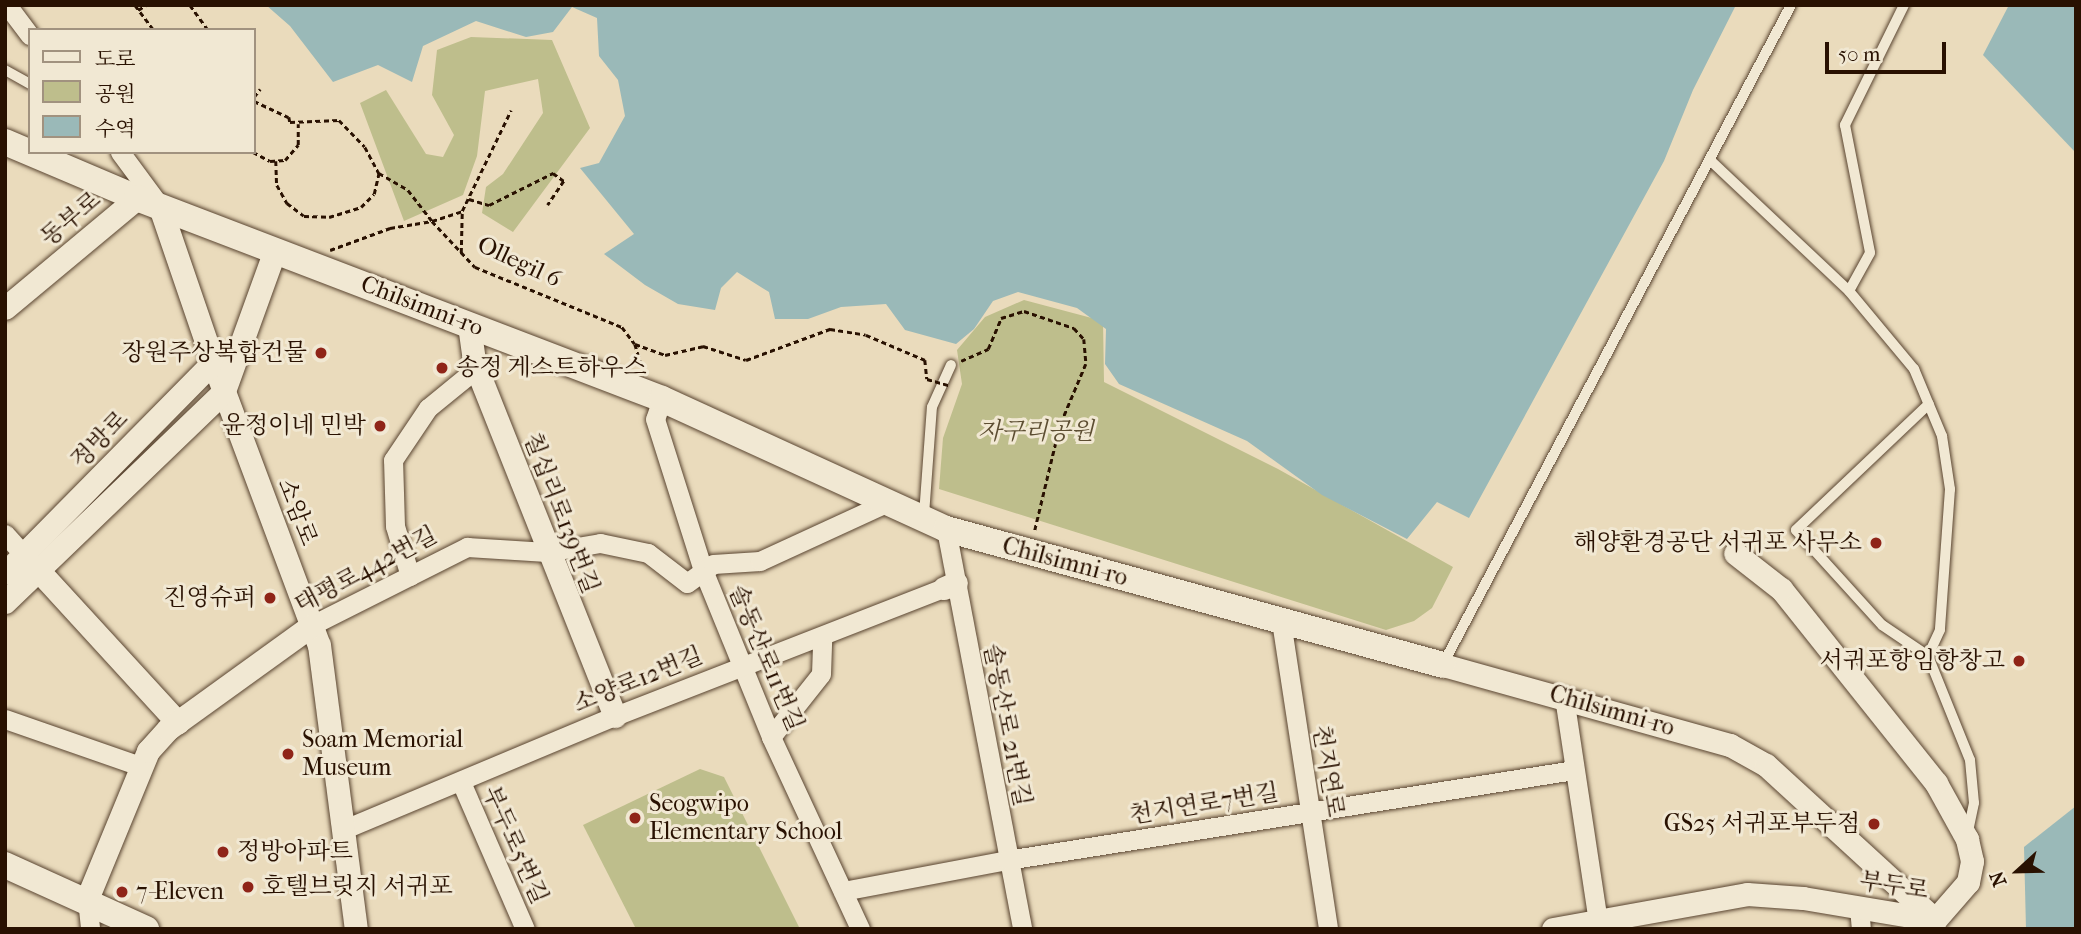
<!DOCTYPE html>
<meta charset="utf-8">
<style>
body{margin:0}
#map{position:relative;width:2081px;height:934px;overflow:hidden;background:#eadbbc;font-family:"IM FELL French Canon","Noto Serif KR",serif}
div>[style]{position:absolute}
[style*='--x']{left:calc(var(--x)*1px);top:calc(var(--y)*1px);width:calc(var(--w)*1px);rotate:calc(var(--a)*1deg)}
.green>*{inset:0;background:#bebe8c}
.water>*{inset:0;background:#9ab9b8}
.path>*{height:2.5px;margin-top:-1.25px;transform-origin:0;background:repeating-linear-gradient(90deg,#291101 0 5px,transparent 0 8.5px)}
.roads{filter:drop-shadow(0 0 2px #594430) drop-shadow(0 0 2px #594430)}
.service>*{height:10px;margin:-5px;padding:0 5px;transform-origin:5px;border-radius:5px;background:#f1e8d3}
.minor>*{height:19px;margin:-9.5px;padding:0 9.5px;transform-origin:9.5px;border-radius:9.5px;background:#f1e8d3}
.tertiary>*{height:23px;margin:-11.5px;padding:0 11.5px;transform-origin:11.5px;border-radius:11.5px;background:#f1e8d3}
.secondary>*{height:26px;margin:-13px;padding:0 13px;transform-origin:13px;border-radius:13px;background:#f1e8d3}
.path-bridge>*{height:2.5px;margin-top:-1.25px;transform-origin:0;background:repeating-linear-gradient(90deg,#291101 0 5px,transparent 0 8.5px)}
.dots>*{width:19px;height:19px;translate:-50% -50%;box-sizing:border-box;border:4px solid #f1e8d3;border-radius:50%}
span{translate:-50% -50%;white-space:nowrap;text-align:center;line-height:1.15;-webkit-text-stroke:6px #f1e8d3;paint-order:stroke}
.street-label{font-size:24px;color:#291101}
.poi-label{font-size:24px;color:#291101}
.right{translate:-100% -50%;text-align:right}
.left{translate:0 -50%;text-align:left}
.park-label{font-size:24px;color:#5d4e32;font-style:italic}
.frame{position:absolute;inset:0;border:7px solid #291101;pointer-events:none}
.legend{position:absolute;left:28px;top:28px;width:228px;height:126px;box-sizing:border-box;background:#f1e8d3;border:2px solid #a1927f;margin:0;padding:9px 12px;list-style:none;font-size:21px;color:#291101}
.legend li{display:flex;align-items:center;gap:14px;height:35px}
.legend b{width:35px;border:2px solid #a1927f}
.north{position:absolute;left:1983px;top:836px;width:70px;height:70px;-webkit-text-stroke:5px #f1e8d3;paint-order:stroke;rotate:248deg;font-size:19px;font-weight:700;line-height:28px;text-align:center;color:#291101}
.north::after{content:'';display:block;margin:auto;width:24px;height:32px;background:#291101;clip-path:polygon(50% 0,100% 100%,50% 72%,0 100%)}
.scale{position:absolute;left:1825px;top:42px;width:121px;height:32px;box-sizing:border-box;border:4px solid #291101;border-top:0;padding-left:9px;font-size:21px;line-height:24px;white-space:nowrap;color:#291101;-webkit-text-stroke:5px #f1e8d3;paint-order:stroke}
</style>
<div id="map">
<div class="green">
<div style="clip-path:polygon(471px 37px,552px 40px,590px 128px,513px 232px,482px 213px,486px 187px,503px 174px,543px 113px,538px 79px,485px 91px,477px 156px,463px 195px,404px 221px,360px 103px,386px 90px,426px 154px,443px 157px,454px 135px,432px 95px,437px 50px)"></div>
<div style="clip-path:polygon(1024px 300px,1103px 321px,1104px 382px,1278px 469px,1453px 567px,1432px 608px,1414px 621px,1386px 630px,939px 489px,943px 438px,962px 384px,957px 350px,985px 317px)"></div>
<div style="clip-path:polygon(700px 769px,724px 777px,800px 929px,636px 929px,583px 825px)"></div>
</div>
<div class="water">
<div style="clip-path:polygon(266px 5px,1736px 5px,1693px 90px,1664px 161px,1469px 518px,1437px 502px,1407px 539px,1322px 495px,1247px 441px,1119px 384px,1105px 364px,1106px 329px,1077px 308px,1018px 292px,993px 301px,974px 329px,956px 344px,905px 330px,886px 304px,841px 307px,808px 319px,775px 319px,769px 292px,737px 272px,721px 288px,715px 310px,678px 304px,645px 285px,604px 254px,634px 234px,580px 168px,599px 163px,625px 116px,618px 80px,599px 56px,597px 18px,572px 7px,553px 32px,526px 37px,476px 21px,423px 46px,412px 82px,378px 65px,333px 82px,290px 26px)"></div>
<div style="clip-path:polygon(2009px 5px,2076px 5px,2076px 153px,1983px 55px)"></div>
<div style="clip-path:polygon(2076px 806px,2076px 929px,2026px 929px,2024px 847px)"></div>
</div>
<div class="path">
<div style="--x:135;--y:5;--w:31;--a:53"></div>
<div style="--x:190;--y:5;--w:31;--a:54"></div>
<div style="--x:138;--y:10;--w:9;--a:-32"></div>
<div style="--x:254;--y:97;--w:10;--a:-53"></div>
<div style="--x:254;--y:101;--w:38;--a:25"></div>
<div style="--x:289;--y:117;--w:5;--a:79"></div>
<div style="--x:290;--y:122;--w:49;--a:-2.3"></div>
<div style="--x:339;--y:120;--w:37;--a:46"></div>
<div style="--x:365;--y:147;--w:30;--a:62"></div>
<div style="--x:379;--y:173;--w:34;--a:30"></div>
<div style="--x:408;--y:190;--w:41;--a:52"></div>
<div style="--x:253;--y:152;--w:19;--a:28"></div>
<div style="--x:270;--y:161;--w:15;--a:-4"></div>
<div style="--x:285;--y:160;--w:20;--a:-49"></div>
<div style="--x:298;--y:145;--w:21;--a:-90"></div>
<div style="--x:276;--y:161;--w:24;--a:88"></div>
<div style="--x:277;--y:185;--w:21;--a:61"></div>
<div style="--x:287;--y:203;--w:21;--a:37"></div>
<div style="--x:304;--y:216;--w:25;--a:2"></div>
<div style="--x:329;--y:217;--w:34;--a:-17"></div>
<div style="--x:361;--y:207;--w:18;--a:-45"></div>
<div style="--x:374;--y:194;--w:22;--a:-77"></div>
<div style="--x:469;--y:199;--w:21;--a:17"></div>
<div style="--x:489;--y:205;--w:72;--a:-26.6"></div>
<div style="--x:553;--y:173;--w:14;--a:36"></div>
<div style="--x:564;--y:181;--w:29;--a:124"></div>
<div style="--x:432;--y:221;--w:32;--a:-18"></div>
<div style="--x:462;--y:211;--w:112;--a:-64.1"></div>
<div style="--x:330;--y:250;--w:64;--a:-20.1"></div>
<div style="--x:390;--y:228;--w:43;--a:-9.5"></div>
<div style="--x:432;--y:221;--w:63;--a:46.9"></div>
<div style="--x:475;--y:267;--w:159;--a:22.2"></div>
<div style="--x:622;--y:327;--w:21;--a:53"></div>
<div style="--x:635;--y:344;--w:27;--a:73"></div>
<div style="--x:461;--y:253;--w:42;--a:-88.6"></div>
<div style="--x:635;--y:344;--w:32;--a:20"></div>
<div style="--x:665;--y:355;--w:39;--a:-13"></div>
<div style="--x:703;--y:346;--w:45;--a:18"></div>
<div style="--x:746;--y:360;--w:90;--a:-20.3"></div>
<div style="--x:830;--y:329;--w:36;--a:9"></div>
<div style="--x:866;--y:335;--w:64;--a:23"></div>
<div style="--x:925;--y:360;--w:19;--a:84"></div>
<div style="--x:961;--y:361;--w:30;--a:-24"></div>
<div style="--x:988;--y:349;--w:34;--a:-67"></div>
<div style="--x:1001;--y:318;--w:24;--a:-17"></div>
<div style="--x:1024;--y:311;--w:53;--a:18.8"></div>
<div style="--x:1074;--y:328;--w:15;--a:48"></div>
<div style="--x:1084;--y:339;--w:25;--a:85"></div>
<div style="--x:1086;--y:364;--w:67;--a:112.8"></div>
<div style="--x:1060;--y:426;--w:107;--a:103.5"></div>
</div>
<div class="roads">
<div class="service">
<div style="--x:1904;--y:5;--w:134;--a:116.2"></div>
<div style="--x:1845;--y:125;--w:130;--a:78.9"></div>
<div style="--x:1870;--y:253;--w:43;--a:118.9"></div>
<div style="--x:1849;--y:291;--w:102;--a:50.2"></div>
<div style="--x:1914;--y:369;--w:73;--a:67.3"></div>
<div style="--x:1942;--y:436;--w:54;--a:81.4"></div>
<div style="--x:1950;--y:489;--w:141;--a:94.1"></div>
<div style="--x:1940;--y:630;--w:29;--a:115"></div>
<div style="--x:1928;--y:656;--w:112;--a:68"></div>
<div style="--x:1970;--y:760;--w:43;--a:84.7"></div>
<div style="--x:1974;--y:803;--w:29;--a:102"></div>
<div style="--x:5;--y:70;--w:29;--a:29"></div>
<div style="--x:1710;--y:160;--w:191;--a:43.3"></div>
<div style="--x:924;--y:515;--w:108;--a:-85.8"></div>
<div style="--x:932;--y:407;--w:46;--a:-65.7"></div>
<div style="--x:1928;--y:656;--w:55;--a:-146"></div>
<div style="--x:1882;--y:625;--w:128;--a:-132.2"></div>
<div style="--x:1796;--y:530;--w:183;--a:-43.5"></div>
<div style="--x:1443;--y:664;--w:745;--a:-62.16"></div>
</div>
<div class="minor">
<div style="--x:7;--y:5;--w:38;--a:53"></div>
<div style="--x:120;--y:152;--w:67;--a:53.5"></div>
<div style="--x:662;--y:399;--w:21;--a:109"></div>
<div style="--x:655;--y:419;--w:158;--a:72.4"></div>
<div style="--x:703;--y:570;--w:180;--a:67.8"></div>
<div style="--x:771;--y:737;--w:212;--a:65.1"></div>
<div style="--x:946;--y:529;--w:407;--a:79.2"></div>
<div style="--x:5;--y:534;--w:40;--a:48"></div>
<div style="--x:410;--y:576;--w:52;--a:-106.7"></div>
<div style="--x:395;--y:526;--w:66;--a:-91.7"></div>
<div style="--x:393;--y:460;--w:63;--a:-56.1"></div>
<div style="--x:428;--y:408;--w:63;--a:-39.2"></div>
<div style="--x:1281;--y:621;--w:312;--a:81.3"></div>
<div style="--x:312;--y:625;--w:174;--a:-26.7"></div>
<div style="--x:467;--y:547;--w:80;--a:3.6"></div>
<div style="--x:547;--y:552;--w:54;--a:-9.6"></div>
<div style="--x:600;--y:543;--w:49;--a:11.8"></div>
<div style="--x:648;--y:553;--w:49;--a:37.6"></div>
<div style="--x:687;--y:583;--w:32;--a:-36"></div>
<div style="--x:713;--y:564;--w:47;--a:-3.7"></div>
<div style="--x:760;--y:561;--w:139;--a:-24.7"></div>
<div style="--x:1564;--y:697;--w:235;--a:81.4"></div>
<div style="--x:5;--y:719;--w:143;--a:19.2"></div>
<div style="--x:771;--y:737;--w:80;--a:-51.6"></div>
<div style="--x:821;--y:674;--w:38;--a:-88"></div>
<div style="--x:461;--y:782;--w:160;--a:66.5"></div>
<div style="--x:342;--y:830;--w:296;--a:-22.7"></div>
<div style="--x:615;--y:716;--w:353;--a:-21.3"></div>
<div style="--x:843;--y:891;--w:167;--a:-10.7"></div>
<div style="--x:1007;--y:860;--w:574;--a:-9.02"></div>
<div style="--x:87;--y:899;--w:30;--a:84"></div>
<div style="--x:1859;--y:907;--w:22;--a:85"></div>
</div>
<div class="tertiary">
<div style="--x:160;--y:207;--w:164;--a:71.1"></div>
<div style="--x:213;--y:362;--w:302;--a:69.5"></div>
<div style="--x:319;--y:645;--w:286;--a:82.6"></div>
<div style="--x:5;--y:308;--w:172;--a:-39.8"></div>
<div style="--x:469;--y:325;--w:37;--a:82"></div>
<div style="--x:474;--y:362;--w:381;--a:68.3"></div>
<div style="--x:38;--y:570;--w:207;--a:47.5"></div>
<div style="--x:5;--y:573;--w:296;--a:-45.4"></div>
<div style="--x:944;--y:588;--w:13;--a:-23"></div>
<div style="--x:5;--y:602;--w:304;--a:-43.9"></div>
<div style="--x:224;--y:391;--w:150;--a:-70.1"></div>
<div style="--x:1443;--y:665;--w:298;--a:15.6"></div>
<div style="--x:1730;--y:745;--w:41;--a:29.1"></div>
<div style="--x:1766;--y:765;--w:228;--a:42.5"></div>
<div style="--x:87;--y:899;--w:160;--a:-67.6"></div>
<div style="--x:148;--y:751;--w:30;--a:-48"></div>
<div style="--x:168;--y:729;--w:178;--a:-35.8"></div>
<div style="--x:1553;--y:929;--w:197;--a:-10.2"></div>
<div style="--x:1747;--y:894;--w:56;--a:4.1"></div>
<div style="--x:1803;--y:898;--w:134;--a:9.5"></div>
<div style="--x:1935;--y:920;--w:50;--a:-49"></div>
<div style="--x:1968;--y:882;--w:21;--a:-79"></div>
<div style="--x:1972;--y:861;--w:23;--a:-103"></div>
<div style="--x:1967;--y:839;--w:64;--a:-119"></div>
<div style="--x:1936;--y:783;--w:248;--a:-128.6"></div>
<div style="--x:1781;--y:589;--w:58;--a:-142"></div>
</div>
<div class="secondary">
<div style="--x:5;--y:142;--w:143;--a:23"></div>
<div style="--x:137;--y:198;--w:562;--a:20.95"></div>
<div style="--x:662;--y:399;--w:312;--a:24.6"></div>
<div style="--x:946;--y:529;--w:515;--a:15.3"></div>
<div style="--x:5;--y:865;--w:155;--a:24.4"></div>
</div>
</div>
<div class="path-bridge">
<div style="--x:927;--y:379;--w:25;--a:16"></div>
</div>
<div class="dots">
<div style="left:321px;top:353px;background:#8f2418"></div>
<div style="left:442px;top:368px;background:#8f2418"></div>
<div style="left:380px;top:426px;background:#8f2418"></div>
<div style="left:1876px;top:543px;background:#8f2418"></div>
<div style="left:270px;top:598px;background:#8f2418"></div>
<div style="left:2019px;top:661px;background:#8f2418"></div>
<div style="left:288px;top:754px;background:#8f2418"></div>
<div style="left:635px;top:818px;background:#8f2418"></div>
<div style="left:1874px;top:824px;background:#8f2418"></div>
<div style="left:223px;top:852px;background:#8f2418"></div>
<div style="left:248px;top:887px;background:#8f2418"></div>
<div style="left:122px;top:892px;background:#8f2418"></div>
</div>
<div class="street-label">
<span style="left:71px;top:219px;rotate:-40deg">동부로</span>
<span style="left:519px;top:262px;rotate:25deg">Ollegil 6</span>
<span style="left:422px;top:306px;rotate:21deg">Chilsimni-ro</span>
<span style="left:100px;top:440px;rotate:-46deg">정방로</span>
<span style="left:297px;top:512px;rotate:69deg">소암로</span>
<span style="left:561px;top:513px;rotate:69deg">칠십리로139번길</span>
<span style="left:1065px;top:562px;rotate:15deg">Chilsimni-ro</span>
<span style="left:366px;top:570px;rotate:-28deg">태평로442번길</span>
<span style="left:766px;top:658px;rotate:67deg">솔동산로11번길</span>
<span style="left:638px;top:680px;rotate:-22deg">소양로12번길</span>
<span style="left:1612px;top:711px;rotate:16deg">Chilsimni-ro</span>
<span style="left:1007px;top:725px;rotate:79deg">솔동산로 21번길</span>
<span style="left:1328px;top:771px;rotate:81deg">천지연로</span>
<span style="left:1204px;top:804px;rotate:-9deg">천지연로7번길</span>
<span style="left:515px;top:845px;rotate:66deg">부두로5번길</span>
<span style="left:1894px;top:886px;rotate:9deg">부두로</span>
</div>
<div class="poi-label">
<span class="right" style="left:307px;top:353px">장원주상복합건물</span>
<span class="left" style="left:456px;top:368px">송정 게스트하우스</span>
<span class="right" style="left:366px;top:426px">윤정이네 민박</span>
<span class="right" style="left:1862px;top:543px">해양환경공단 서귀포 사무소</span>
<span class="right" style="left:256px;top:598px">진영슈퍼</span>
<span class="right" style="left:2005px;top:661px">서귀포항임항창고</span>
<span class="left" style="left:302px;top:754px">Soam Memorial<br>Museum</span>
<span class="left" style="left:649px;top:818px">Seogwipo<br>Elementary School</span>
<span class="right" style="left:1860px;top:824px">GS25 서귀포부두점</span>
<span class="left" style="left:237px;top:852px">정방아파트</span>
<span class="left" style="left:262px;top:887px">호텔브릿지 서귀포</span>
<span class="left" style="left:136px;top:892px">7-Eleven</span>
</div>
<div class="park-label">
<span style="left:1036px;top:432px">자구리공원</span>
</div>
<div class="frame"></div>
<ul class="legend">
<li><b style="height:9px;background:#f1e8d3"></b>도로</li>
<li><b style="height:19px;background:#bebe8c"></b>공원</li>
<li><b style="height:19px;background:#9ab9b8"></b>수역</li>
</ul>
<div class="north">N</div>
<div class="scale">50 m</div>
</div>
